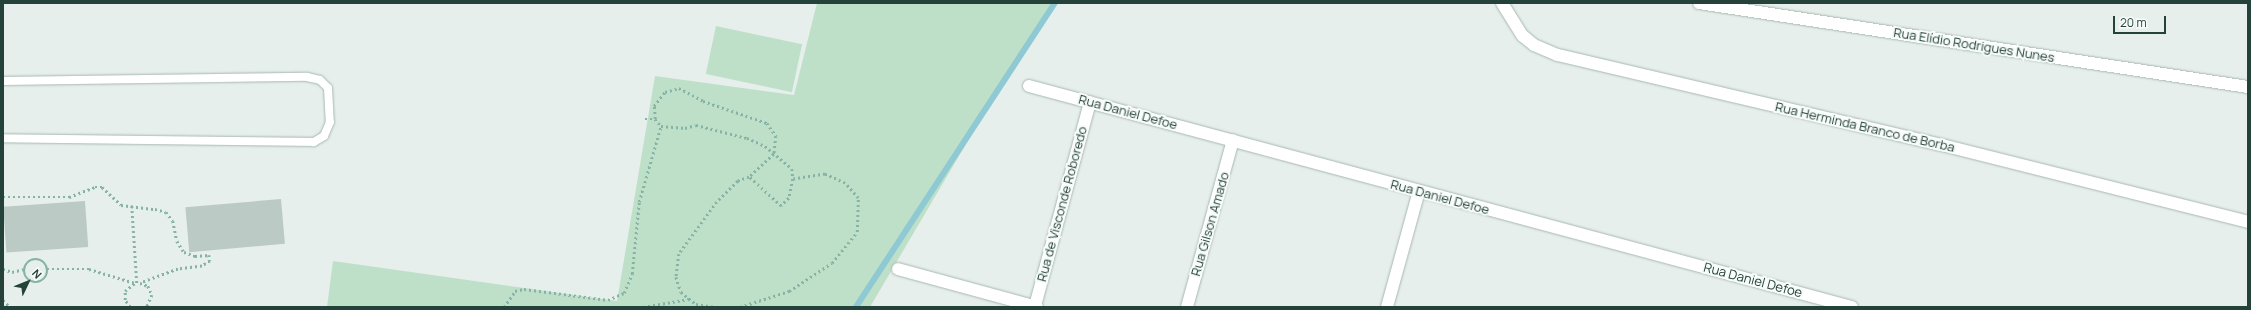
<!DOCTYPE html>
<meta charset="utf-8">
<style>
body{margin:0}
#map{position:relative;width:2251px;height:310px;overflow:hidden;background:#e6efeb;font-family:Manrope,sans-serif}
div>[style]{position:absolute}
[style*='--x']{left:calc(var(--x)*1px);top:calc(var(--y)*1px);width:calc(var(--w)*1px);rotate:calc(var(--a)*1deg)}
.green>*{inset:0;background:#bfe0c8;transform-origin:0 0}
.stream>*{height:5.5px;margin:-2.75px;padding:0 2.75px;transform-origin:2.75px;border-radius:2.75px;background:#8ec9d4}
.building>*{inset:0;background:#bbcac4;transform-origin:0 0}
.path>*{height:2.5px;margin-top:-1.25px;transform-origin:0;background:repeating-linear-gradient(90deg,#86b3a5 0 2px,transparent 0 5px)}
.path>.ring{margin:-1.25px;padding:0;box-sizing:content-box;background:none;border:2.5px solid #86b3a5;border-radius:50%}
.roads{filter:drop-shadow(0 0 1px #a8b8b2) drop-shadow(0 0 1px #a8b8b2)}
.service>*{height:8px;margin:-4px;padding:0 4px;transform-origin:4px;border-radius:4px;background:#fff}
.minor>*{height:12px;margin:-6px;padding:0 6px;transform-origin:6px;border-radius:6px;background:#fff}
span{translate:-50% -50%;white-space:nowrap;text-align:center;line-height:1.15;-webkit-text-stroke:4px #f7fbf9;paint-order:stroke}
.street-label{font-size:13px;color:#24423a}
.frame{position:absolute;inset:0;border:4px solid #24423a;pointer-events:none}
.north{position:absolute;left:8px;top:262px;width:40px;height:40px;-webkit-text-stroke:3px #f7fbf9;paint-order:stroke;rotate:47deg;font-size:11px;font-weight:700;line-height:16px;text-align:center;color:#24423a}
.north::after{content:'';display:block;margin:auto;width:14px;height:18px;background:#24423a;clip-path:polygon(50% 0,100% 100%,50% 72%,0 100%)}
.scale{position:absolute;left:2113px;top:16px;width:53px;height:18px;box-sizing:border-box;border:2px solid #24423a;border-top:0;padding-left:5px;font-size:12px;line-height:14px;white-space:nowrap;color:#24423a;-webkit-text-stroke:3px #f7fbf9;paint-order:stroke}
</style>
<div id="map">
<div class="green">
<div style="clip-path:polygon(817px 3px,1056px 3px,979px 122px,870px 307px,327px 307px,333px 261px,617px 301px,655px 76px,794px 95px)"></div>
<div style="left:716px;top:26px;width:88px;height:49px;rotate:12deg"></div>
</div>
<div class="stream">
<div style="--x:856;--y:307;--w:363;--a:-56.8"></div>
</div>
<div class="building">
<div style="left:281px;top:199px;width:45px;height:96px;rotate:85deg"></div>
<div style="left:85px;top:201px;width:46px;height:82px;rotate:86deg"></div>
</div>
<div class="path">
<div style="--x:645;--y:119;--w:10;--a:0"></div>
<div style="--x:655;--y:119;--w:9;--a:49"></div>
<div style="--x:661;--y:126;--w:24;--a:5"></div>
<div style="--x:685;--y:128;--w:11;--a:-15"></div>
<div style="--x:696;--y:125;--w:53;--a:14.3"></div>
<div style="--x:747;--y:138;--w:20;--a:24"></div>
<div style="--x:765;--y:146;--w:35;--a:40"></div>
<div style="--x:792;--y:169;--w:10;--a:84"></div>
<div style="--x:793;--y:179;--w:19;--a:102"></div>
<div style="--x:789;--y:198;--w:11;--a:135"></div>
<div style="--x:781;--y:206;--w:43;--a:-137.8"></div>
<div style="--x:749;--y:177;--w:12;--a:160"></div>
<div style="--x:738;--y:181;--w:30;--a:135"></div>
<div style="--x:717;--y:202;--w:64;--a:126.2"></div>
<div style="--x:679;--y:254;--w:23;--a:97"></div>
<div style="--x:676;--y:277;--w:16;--a:72"></div>
<div style="--x:681;--y:292;--w:19;--a:39"></div>
<div style="--x:696;--y:304;--w:18;--a:9"></div>
<div style="--x:655;--y:119;--w:13;--a:-94"></div>
<div style="--x:654;--y:106;--w:18;--a:-52"></div>
<div style="--x:665;--y:92;--w:15;--a:-16"></div>
<div style="--x:679;--y:88;--w:27;--a:28"></div>
<div style="--x:703;--y:101;--w:68;--a:19"></div>
<div style="--x:767;--y:123;--w:16;--a:55"></div>
<div style="--x:776;--y:136;--w:18;--a:96"></div>
<div style="--x:774;--y:154;--w:34;--a:137"></div>
<div style="--x:3;--y:197;--w:66;--a:0"></div>
<div style="--x:69;--y:197;--w:28;--a:-21"></div>
<div style="--x:95;--y:187;--w:7;--a:0"></div>
<div style="--x:102;--y:187;--w:26;--a:43"></div>
<div style="--x:121;--y:205;--w:34;--a:7"></div>
<div style="--x:155;--y:209;--w:11;--a:15"></div>
<div style="--x:166;--y:212;--w:11;--a:52"></div>
<div style="--x:173;--y:221;--w:20;--a:79"></div>
<div style="--x:177;--y:241;--w:13;--a:58"></div>
<div style="--x:184;--y:252;--w:12;--a:20"></div>
<div style="--x:195;--y:256;--w:14;--a:-4"></div>
<div style="--x:209;--y:255;--w:6;--a:81"></div>
<div style="--x:210;--y:261;--w:9;--a:148"></div>
<div style="--x:202;--y:266;--w:24;--a:173"></div>
<div style="--x:178;--y:269;--w:40;--a:159.8"></div>
<div style="--x:132;--y:206;--w:77;--a:86.3"></div>
<div class="ring" style="left:24px;top:259px;width:21.5px;height:21.5px"></div>
<div style="--x:3;--y:269;--w:9;--a:18"></div>
<div style="--x:12;--y:272;--w:12;--a:-14"></div>
<div style="--x:47;--y:269;--w:42;--a:0"></div>
<div style="--x:89;--y:269;--w:48;--a:16.9"></div>
<div style="--x:140;--y:283;--w:9;--a:21"></div>
<div style="--x:148;--y:286;--w:10;--a:66"></div>
<div style="--x:152;--y:295;--w:13;--a:113"></div>
<div style="--x:3;--y:300;--w:10;--a:45"></div>
<div style="--x:130;--y:307;--w:9;--a:-126"></div>
<div style="--x:125;--y:300;--w:9;--a:-90"></div>
<div style="--x:125;--y:291;--w:13;--a:-39"></div>
<div style="--x:504;--y:307;--w:19;--a:-55"></div>
<div style="--x:515;--y:291;--w:9;--a:-13"></div>
<div style="--x:524;--y:289;--w:85;--a:7.5"></div>
<div style="--x:608;--y:300;--w:17;--a:-24"></div>
<div style="--x:624;--y:293;--w:21;--a:-67"></div>
<div style="--x:632;--y:274;--w:72;--a:-84.4"></div>
<div style="--x:639;--y:202;--w:79;--a:-73.9"></div>
<div style="--x:643;--y:307;--w:47;--a:-9.9"></div>
<div style="--x:740;--y:307;--w:52;--a:-18.1"></div>
<div style="--x:789;--y:291;--w:51;--a:-33.1"></div>
<div style="--x:832;--y:263;--w:40;--a:-51"></div>
<div style="--x:857;--y:232;--w:34;--a:-88"></div>
<div style="--x:858;--y:198;--w:20;--a:-131"></div>
<div style="--x:845;--y:183;--w:22;--a:-156"></div>
<div style="--x:825;--y:174;--w:32;--a:171"></div>
</div>
<div class="roads">
<div class="service">
<div style="--x:3;--y:81;--w:304;--a:-0.8"></div>
<div style="--x:307;--y:77;--w:13;--a:13"></div>
<div style="--x:320;--y:80;--w:11;--a:45"></div>
<div style="--x:328;--y:88;--w:34;--a:87"></div>
<div style="--x:330;--y:122;--w:15;--a:113"></div>
<div style="--x:324;--y:136;--w:12;--a:149"></div>
<div style="--x:314;--y:142;--w:311;--a:-179.3"></div>
</div>
<div class="minor">
<div style="--x:1502;--y:3;--w:39;--a:58"></div>
<div style="--x:1523;--y:36;--w:14;--a:39"></div>
<div style="--x:1534;--y:45;--w:26;--a:23"></div>
<div style="--x:1558;--y:55;--w:394;--a:13.2"></div>
<div style="--x:1942;--y:145;--w:316;--a:14.1"></div>
<div style="--x:1699;--y:3;--w:555;--a:8.7"></div>
<div style="--x:1029;--y:86;--w:852;--a:15.03"></div>
<div style="--x:898;--y:269;--w:144;--a:15.3"></div>
<div style="--x:1035;--y:306;--w:211;--a:-74.9"></div>
<div style="--x:1187;--y:307;--w:173;--a:-74.6"></div>
<div style="--x:1387;--y:307;--w:120;--a:-74.6"></div>
</div>
</div>
<div class="street-label">
<span style="left:1974px;top:45px;rotate:9deg">Rua Elídio Rodrigues Nunes</span>
<span style="left:1128px;top:112px;rotate:15deg">Rua Daniel Defoe</span>
<span style="left:1865px;top:127px;rotate:13deg">Rua Herminda Branco de Borba</span>
<span style="left:1440px;top:197px;rotate:15deg">Rua Daniel Defoe</span>
<span style="left:1062px;top:204px;rotate:-75deg">Rua de Visconde Roboredo</span>
<span style="left:1210px;top:224px;rotate:-74deg">Rua Gilson Amado</span>
<span style="left:1753px;top:280px;rotate:15deg">Rua Daniel Defoe</span>
</div>
<div class="frame"></div>
<div class="north">N</div>
<div class="scale">20 m</div>
</div>
